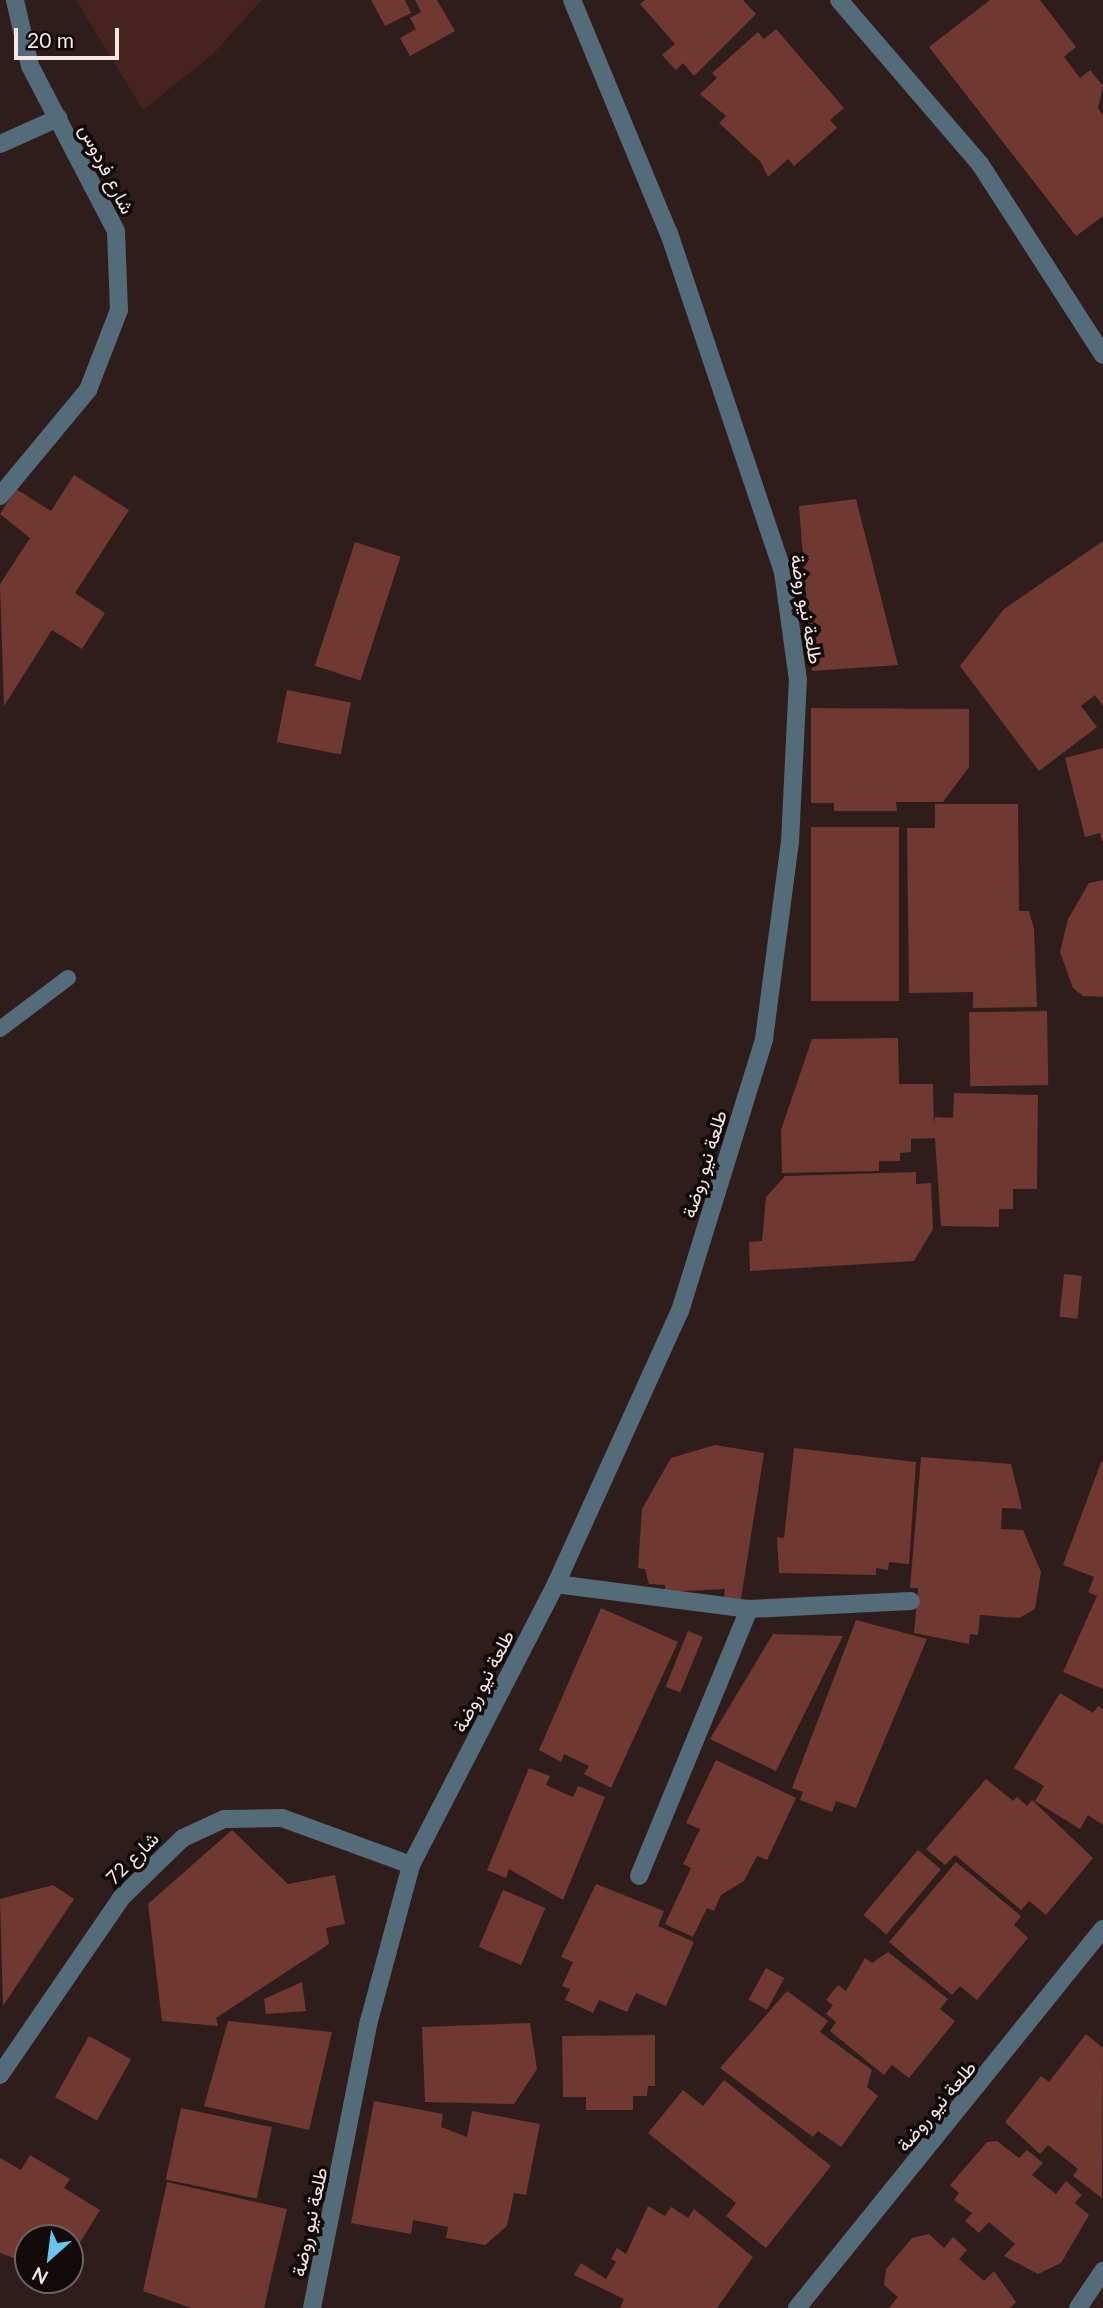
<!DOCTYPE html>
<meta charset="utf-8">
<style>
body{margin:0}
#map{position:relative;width:1103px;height:2308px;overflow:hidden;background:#2f1d1b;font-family:Lato,Vazirmatn,sans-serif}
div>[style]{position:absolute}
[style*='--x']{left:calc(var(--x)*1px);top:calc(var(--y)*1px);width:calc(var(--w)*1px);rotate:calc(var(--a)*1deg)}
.green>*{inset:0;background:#46231e}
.building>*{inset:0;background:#6f3831;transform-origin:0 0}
.service>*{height:16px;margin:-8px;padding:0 8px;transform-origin:8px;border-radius:8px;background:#546c79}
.minor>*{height:18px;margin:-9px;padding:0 9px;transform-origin:9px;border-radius:9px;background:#546c79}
span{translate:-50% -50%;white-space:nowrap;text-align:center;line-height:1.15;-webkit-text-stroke:7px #120a09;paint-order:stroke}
.street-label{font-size:19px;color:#f4e7e5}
.north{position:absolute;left:14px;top:2224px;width:70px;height:70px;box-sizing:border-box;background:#120a09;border:2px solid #6c6261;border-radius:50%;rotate:208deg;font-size:19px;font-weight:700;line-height:28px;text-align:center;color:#f4e7e5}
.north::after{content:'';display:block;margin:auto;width:24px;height:32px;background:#66c4ef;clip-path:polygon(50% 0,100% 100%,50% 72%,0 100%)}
.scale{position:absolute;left:14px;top:28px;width:105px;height:32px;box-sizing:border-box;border:4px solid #f4e7e5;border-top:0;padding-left:9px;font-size:21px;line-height:24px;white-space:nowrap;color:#f4e7e5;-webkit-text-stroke:5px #120a09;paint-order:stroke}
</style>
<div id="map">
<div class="green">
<div style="clip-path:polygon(76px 0,262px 0,213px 54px,143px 110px)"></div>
</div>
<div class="building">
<div style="clip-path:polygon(371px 0,405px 0,411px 13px,385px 26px)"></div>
<div style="clip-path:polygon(415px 0,437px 0,455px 31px,410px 56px,400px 38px,416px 29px,410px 18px,421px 12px)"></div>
<div style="clip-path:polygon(645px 0,743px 0,756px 14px,694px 76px,683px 63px,676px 70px,662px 55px,675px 44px,640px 4px)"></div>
<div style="clip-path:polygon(990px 0,1040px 0,1076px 47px,1064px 57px,1080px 78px,1090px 70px,1103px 86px,1098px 108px,1103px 115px,1103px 216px,1076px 236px,929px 47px)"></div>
<div style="clip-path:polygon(776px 29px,844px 108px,830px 120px,837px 128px,794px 166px,788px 159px,768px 177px,761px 162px,719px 123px,726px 116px,700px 94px,717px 78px,712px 73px,758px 32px,764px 39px)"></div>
<div style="clip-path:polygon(74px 475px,129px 510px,75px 593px,105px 613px,82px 649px,52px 630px,4px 706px,0 584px,30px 538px,0 514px,16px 489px,51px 511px)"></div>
<div style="clip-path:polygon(856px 499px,898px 665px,812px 671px,799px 506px)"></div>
<div style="clip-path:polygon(1103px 541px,1103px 706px,1095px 695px,1081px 706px,1097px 727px,1039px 771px,960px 666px,1004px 609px)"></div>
<div style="left:355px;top:542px;width:48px;height:130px;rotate:18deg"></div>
<div style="left:287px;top:690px;width:65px;height:53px;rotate:11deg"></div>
<div style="clip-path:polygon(811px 708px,969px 709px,969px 767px,943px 802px,896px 802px,897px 811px,834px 811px,834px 803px,811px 803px)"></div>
<div style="clip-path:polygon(1103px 748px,1103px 841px,1102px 841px,1100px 833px,1085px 837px,1065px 758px)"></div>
<div style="clip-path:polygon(935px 804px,1018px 804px,1019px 911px,1029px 911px,1034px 929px,1037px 1007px,973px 1008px,973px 992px,909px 993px,907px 828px,935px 828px)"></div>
<div style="left:811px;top:827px;width:88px;height:174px"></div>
<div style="clip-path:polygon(1103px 880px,1103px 997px,1083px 996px,1073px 988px,1060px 952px,1068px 919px,1089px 883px)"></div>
<div style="left:1047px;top:1011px;width:74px;height:78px;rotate:89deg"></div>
<div style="clip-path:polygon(898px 1038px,899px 1084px,933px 1084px,934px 1125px,935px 1117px,953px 1118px,954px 1093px,1038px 1095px,1037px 1189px,1013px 1189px,1013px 1209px,999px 1209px,999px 1227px,941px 1226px,935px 1138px,911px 1139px,911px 1152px,900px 1153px,900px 1161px,879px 1161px,879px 1171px,782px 1173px,781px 1130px,812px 1039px)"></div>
<div style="clip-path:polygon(916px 1172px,916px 1184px,931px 1183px,933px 1229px,914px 1261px,750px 1271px,749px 1242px,762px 1241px,766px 1197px,785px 1176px)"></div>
<div style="left:1064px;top:1274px;width:18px;height:43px;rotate:6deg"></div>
<div style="clip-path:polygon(715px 1445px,764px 1453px,741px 1599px,724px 1598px,725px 1589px,665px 1592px,665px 1585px,649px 1584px,645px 1569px,638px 1568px,642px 1509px,671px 1458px)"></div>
<div style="clip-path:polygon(794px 1448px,916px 1462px,909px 1564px,889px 1562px,888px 1570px,876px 1568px,876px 1575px,779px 1573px,777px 1537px,784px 1538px)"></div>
<div style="clip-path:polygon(921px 1457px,1011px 1464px,1022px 1509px,1002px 1508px,1001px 1529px,1023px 1530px,1041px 1572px,1035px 1609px,1019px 1618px,980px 1615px,978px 1635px,970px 1634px,969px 1644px,914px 1633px,918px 1588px,910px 1588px)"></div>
<div style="clip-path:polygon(1101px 1462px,1103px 1462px,1103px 1689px,1063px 1672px,1097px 1596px,1088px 1592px,1094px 1577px,1063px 1565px)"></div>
<div style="clip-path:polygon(601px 1608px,678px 1642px,611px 1788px,584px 1774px,589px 1766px,564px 1754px,561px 1762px,539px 1750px)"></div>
<div style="clip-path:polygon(856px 1620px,927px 1639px,856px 1808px,836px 1801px,832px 1812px,800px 1800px,803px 1792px,792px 1788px)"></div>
<div style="left:688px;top:1631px;width:16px;height:60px;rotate:22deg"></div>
<div style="clip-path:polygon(773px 1634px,843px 1636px,776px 1771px,710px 1739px)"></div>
<div style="clip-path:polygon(1060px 1693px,1093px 1713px,1098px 1706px,1103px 1709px,1103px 1825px,1088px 1815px,1080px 1829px,1035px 1801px,1044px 1786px,1014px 1768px)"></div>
<div style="clip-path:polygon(716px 1760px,796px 1798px,767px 1860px,757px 1856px,744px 1881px,721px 1895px,714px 1911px,707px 1908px,693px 1937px,665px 1924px,691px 1868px,683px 1864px,700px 1829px,686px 1823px)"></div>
<div style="clip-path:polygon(529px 1768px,550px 1776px,546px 1785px,573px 1797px,578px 1786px,605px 1797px,563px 1900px,509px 1869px,506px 1878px,487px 1870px)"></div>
<div style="clip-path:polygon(986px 1779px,1013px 1801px,1017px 1797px,1027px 1806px,1032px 1800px,1093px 1858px,1046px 1915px,1029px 1901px,1021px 1910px,955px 1855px,945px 1865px,926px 1849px)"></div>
<div style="clip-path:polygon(232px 1830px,288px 1884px,335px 1875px,345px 1924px,326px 1928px,329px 1944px,216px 2018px,218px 2026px,162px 2021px,148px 1904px)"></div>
<div style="left:918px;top:1850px;width:30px;height:85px;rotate:40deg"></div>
<div style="clip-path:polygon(956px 1862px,1021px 1916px,1014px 1925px,1028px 1938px,977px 2000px,960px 1986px,952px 1995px,889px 1942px)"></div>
<div style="clip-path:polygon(596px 1884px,664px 1911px,658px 1926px,694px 1942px,666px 2006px,636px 1993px,627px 2012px,599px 2000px,593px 2013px,565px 2000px,570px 1989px,562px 1986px,573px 1962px,561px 1957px)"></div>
<div style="clip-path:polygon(53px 1885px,74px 1899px,3px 2006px,0 1899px)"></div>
<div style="left:503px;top:1890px;width:46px;height:62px;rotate:23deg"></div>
<div style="clip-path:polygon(888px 1952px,948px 1999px,940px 2009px,955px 2021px,909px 2078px,892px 2065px,884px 2075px,830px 2031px,836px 2022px,826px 2014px,833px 2005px,826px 2000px,838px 1985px,846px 1991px,865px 1958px,872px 1963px)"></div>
<div style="left:766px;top:1968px;width:21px;height:36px;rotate:29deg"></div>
<div style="clip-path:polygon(302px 1982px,306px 2011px,266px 2014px,264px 1999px)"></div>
<div style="clip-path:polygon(787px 1991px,828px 2021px,820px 2032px,872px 2070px,867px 2087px,878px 2096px,841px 2147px,818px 2131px,813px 2137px,720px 2068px)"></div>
<div style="clip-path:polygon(228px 2021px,332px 2032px,309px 2130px,204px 2106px)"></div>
<div style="clip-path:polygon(530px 2023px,537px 2069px,514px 2104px,425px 2102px,422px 2027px)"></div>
<div style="clip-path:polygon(1086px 2034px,1103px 2048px,1102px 2198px,1073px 2176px,1078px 2169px,1048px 2145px,1040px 2154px,1005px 2122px,1041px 2076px,1049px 2082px)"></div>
<div style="clip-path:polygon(655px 2035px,655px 2086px,648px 2086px,647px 2096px,633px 2096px,633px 2110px,586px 2110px,586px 2097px,563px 2097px,562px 2036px)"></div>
<div style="left:89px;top:2036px;width:48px;height:70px;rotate:29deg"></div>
<div style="clip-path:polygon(724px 2080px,831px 2166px,766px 2248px,726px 2216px,736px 2203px,648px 2133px,683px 2090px,703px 2106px)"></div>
<div style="clip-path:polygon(374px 2101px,443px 2114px,441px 2127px,467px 2137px,472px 2111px,540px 2124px,526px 2195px,514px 2193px,507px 2226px,485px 2245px,446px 2238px,448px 2227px,413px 2220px,411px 2234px,351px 2223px)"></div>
<div style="left:181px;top:2108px;width:93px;height:73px;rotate:12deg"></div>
<div style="clip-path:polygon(997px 2141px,1019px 2158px,1027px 2150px,1043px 2163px,1032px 2175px,1056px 2194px,1066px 2181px,1082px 2195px,1075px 2203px,1089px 2215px,1061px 2263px,1038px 2274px,1004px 2256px,1015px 2244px,989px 2222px,979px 2233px,965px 2221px,972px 2213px,954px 2200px,959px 2193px,950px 2185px,987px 2142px)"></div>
<div style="clip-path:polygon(30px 2155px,70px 2179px,64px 2188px,100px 2210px,70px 2259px,70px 2238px,28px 2238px,28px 2263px,0 2253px,0 2158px,21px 2170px)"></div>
<div style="clip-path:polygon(167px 2182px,287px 2209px,264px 2308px,191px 2308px,143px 2291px)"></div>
<div style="clip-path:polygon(648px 2206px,665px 2216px,671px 2207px,688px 2218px,694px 2209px,753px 2257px,717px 2308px,620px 2308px,624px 2299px,574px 2275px,581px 2263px,606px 2279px,616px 2262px,611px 2259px,617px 2248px,626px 2254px)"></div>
<div style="clip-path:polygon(929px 2234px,944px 2248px,953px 2237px,967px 2250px,959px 2259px,984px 2281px,994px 2271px,1016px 2302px,1010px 2308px,889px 2308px,898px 2297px,884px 2285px,886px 2269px,912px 2238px)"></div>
</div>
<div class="service">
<div style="--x:0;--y:1029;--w:85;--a:-36.9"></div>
</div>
<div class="minor">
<div style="--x:839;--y:0;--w:216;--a:49.3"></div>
<div style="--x:980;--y:164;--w:227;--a:57.2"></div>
<div style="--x:0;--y:144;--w:64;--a:-24.1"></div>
<div style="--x:0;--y:496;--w:138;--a:-50.3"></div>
<div style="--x:88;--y:390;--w:86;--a:-68.8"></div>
<div style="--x:119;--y:310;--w:79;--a:-92.2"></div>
<div style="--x:116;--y:231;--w:186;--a:-117.5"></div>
<div style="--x:30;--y:66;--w:68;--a:-102.8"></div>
<div style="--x:556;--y:1584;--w:195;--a:7.4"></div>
<div style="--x:749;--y:1609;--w:162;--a:-2.8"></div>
<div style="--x:639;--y:1876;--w:289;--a:-67.6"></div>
<div style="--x:0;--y:2075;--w:214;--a:-55.6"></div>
<div style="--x:121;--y:1898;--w:86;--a:-44.1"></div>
<div style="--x:183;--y:1838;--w:45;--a:-24.9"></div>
<div style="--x:224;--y:1819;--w:58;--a:-1"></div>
<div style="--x:282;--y:1818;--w:137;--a:20"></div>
<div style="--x:312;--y:2308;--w:293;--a:-78.8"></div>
<div style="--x:369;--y:2021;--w:162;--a:-74.9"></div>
<div style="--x:411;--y:1865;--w:316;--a:-62.7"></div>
<div style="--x:556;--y:1584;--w:300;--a:-65.6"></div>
<div style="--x:680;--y:1311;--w:285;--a:-72.8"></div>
<div style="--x:764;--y:1039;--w:199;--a:-82.5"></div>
<div style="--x:790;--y:842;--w:162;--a:-87.2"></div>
<div style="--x:798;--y:680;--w:109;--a:-97.9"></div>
<div style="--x:783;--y:572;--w:357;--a:-108.6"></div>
<div style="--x:669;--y:234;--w:253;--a:-112.5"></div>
<div style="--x:797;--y:2308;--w:487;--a:-51.1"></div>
<div style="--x:1078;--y:2308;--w:45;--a:-56"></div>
</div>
<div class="street-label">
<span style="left:107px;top:169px;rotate:63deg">شارع فردوس</span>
<span style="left:807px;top:609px;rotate:80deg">طلعة نيو روضة</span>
<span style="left:704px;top:1164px;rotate:-73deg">طلعة نيو روضة</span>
<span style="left:483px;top:1681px;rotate:-63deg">طلعة نيو روضة</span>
<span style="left:132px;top:1858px;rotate:-45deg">شارع 72</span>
<span style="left:936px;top:2106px;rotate:-50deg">طلعة نيو روضة</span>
<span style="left:309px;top:2222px;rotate:-78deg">طلعة نيو روضة</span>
</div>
<div class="north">N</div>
<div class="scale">20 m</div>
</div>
